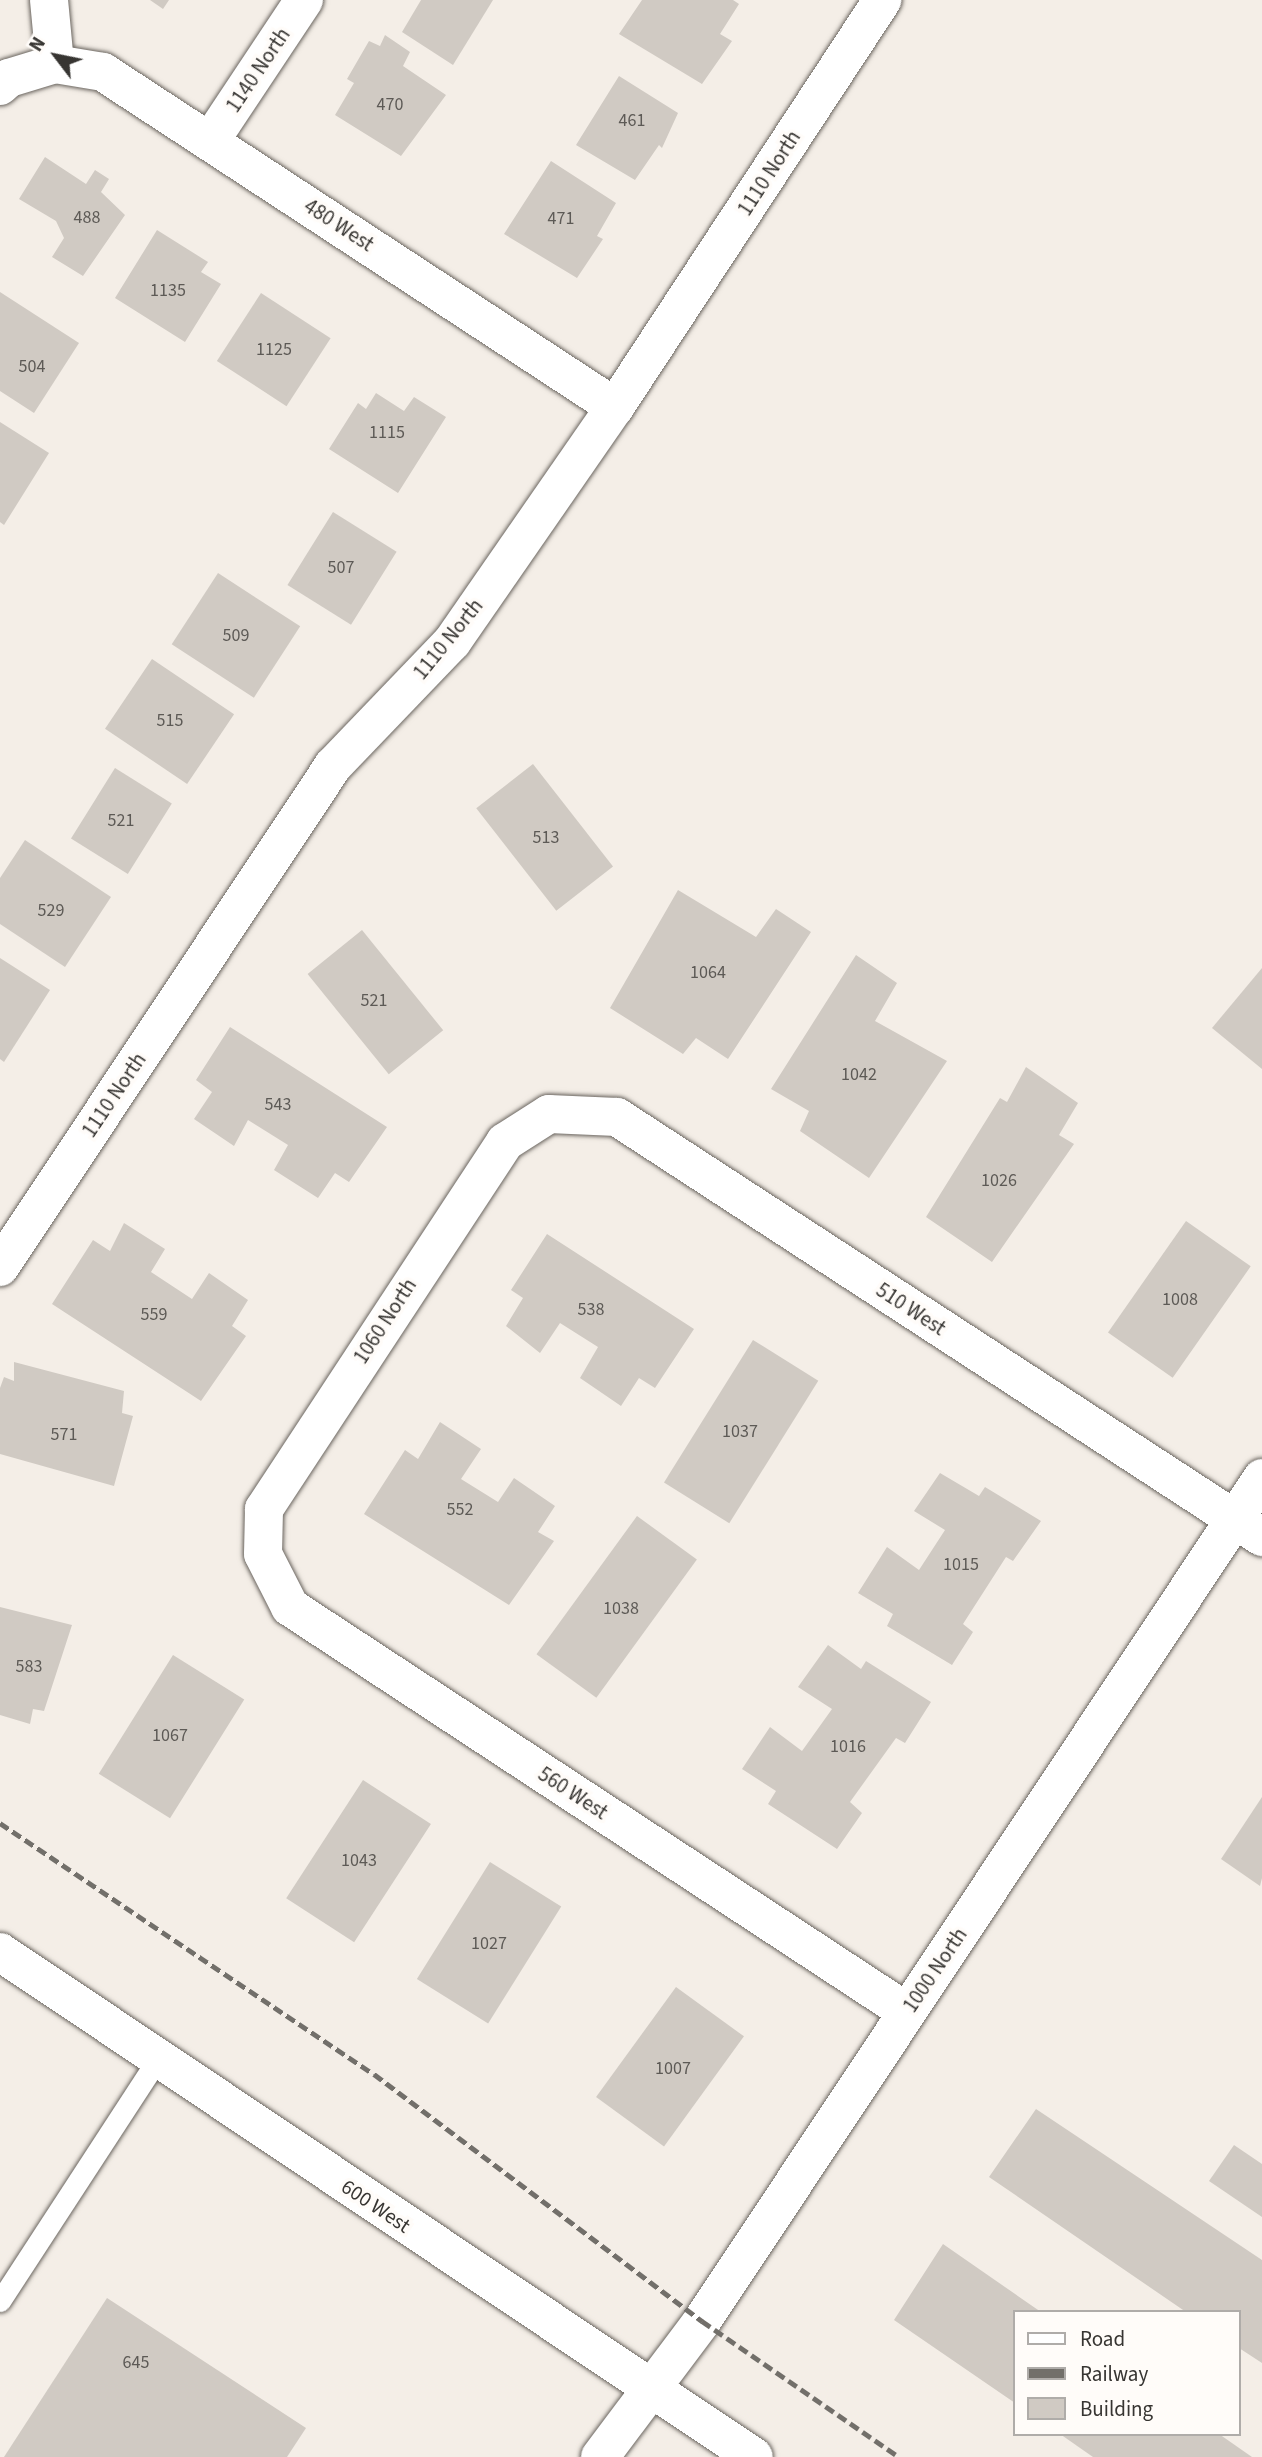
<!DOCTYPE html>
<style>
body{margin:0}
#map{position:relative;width:1262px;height:2457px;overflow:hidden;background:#f4eee7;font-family:"Source Sans 3",sans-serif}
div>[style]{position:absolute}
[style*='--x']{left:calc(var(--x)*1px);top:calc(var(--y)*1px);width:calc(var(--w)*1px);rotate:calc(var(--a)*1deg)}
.building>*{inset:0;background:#d0cac3;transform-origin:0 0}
.roads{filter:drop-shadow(0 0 2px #6a655f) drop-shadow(0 0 2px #6a655f)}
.service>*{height:21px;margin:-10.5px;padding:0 10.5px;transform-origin:10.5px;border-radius:10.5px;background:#fff}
.minor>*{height:38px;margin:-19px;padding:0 19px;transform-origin:19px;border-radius:19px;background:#fff}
.tertiary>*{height:38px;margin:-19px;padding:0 19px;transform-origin:19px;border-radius:19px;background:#fff}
.secondary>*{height:38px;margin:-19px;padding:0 19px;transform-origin:19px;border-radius:19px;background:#fff}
.rail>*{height:5px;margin-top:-2.5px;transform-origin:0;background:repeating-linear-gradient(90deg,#726f6a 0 10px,transparent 0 15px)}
span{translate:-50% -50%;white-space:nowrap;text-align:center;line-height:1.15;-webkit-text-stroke:7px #fffcf9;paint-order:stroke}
.number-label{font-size:18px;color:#5d5a56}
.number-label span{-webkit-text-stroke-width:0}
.street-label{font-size:21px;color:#373532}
.legend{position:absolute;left:1013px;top:2310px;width:228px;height:126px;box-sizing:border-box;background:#fffcf9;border:2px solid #afaca9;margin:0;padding:9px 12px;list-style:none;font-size:21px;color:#373532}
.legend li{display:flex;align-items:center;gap:14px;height:35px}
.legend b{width:35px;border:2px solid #afaca9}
.north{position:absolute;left:21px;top:21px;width:70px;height:70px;-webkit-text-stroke:5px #fffcf9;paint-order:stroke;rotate:302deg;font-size:19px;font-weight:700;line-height:28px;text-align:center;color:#373532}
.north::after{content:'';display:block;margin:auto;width:24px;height:32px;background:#373532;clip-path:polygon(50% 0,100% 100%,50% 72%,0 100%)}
</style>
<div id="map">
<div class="building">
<div style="clip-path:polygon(150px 0,169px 0,163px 9px)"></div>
<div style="clip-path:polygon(421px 0,493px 0,453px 65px,402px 32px)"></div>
<div style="clip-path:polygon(642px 0,733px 0,739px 4px,720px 34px,732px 41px,702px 84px,619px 34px)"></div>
<div style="clip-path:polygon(385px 35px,410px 52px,403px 66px,446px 95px,401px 156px,335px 115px,354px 83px,347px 79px,369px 41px,380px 46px)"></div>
<div style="clip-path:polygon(619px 76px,678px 113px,662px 148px,659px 145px,635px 180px,576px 145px)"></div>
<div style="clip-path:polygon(45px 157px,86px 184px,95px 170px,109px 179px,101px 192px,125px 215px,83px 276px,52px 257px,64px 238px,56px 221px,19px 199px)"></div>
<div style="clip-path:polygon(551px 161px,616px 203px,597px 236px,603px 239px,577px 278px,504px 234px)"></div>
<div style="clip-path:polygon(157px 230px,208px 262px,201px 272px,221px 284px,185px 342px,115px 298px)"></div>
<div style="clip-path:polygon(0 292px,79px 343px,34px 413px,0 391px)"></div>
<div style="left:261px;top:293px;width:83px;height:81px;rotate:33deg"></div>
<div style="clip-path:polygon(376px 393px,404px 411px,414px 397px,446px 417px,398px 493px,329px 449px,358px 403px,366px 409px)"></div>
<div style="clip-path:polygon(0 422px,49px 453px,4px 525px,0 522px)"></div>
<div style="left:333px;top:512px;width:75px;height:86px;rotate:32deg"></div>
<div style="left:218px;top:573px;width:98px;height:85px;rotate:33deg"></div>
<div style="left:152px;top:659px;width:99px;height:84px;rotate:34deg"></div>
<div style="left:533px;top:764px;width:130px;height:72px;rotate:52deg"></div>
<div style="left:115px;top:768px;width:67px;height:83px;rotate:32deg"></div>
<div style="clip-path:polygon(25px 840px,111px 897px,65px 967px,0 924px,0 878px)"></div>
<div style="clip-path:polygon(678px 890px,756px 937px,776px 909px,811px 932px,728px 1059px,696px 1038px,683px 1054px,610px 1008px)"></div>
<div style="left:362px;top:930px;width:129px;height:70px;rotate:51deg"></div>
<div style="clip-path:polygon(856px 955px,897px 983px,875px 1021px,947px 1061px,869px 1178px,800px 1131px,809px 1111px,771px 1089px)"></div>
<div style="clip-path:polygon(0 958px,50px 990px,4px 1062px,0 1059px)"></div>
<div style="clip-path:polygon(1262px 968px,1262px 1069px,1212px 1028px)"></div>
<div style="clip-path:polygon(230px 1027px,387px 1127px,349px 1182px,335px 1173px,318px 1198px,274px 1170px,288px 1145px,248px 1120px,234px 1146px,194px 1119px,212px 1092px,196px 1080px)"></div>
<div style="clip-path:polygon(1026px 1067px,1078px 1103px,1059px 1135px,1074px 1144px,992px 1262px,926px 1217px,1000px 1098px,1007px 1102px)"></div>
<div style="left:1186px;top:1221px;width:79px;height:136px;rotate:35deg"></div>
<div style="clip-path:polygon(124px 1223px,165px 1249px,151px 1272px,192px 1299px,209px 1273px,248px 1300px,232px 1326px,246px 1336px,201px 1401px,52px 1304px,93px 1240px,110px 1251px)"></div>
<div style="clip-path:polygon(547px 1234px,694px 1329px,655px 1388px,639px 1378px,621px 1406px,580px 1378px,598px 1347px,560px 1323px,540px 1353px,506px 1326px,523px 1298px,511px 1290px)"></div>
<div style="left:753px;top:1340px;width:77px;height:168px;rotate:32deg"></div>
<div style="clip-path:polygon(14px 1362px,124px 1391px,122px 1413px,133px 1416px,114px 1486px,0 1454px,0 1388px,4px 1377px,14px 1381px)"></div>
<div style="clip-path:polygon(440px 1422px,481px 1449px,461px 1479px,498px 1502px,514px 1478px,555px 1506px,538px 1532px,554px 1541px,509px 1605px,364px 1514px,405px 1450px,418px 1459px)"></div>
<div style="clip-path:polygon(940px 1473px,979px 1496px,985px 1487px,1041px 1521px,1013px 1561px,1006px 1557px,963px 1624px,973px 1632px,952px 1665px,887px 1626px,893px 1614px,858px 1593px,887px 1547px,919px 1570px,945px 1530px,914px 1511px)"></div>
<div style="left:637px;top:1516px;width:74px;height:171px;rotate:36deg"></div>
<div style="clip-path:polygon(0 1607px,72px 1625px,44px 1711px,33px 1709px,30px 1724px,0 1715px)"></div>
<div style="clip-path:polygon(828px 1645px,861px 1669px,866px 1661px,931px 1702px,905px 1743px,896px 1738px,850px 1802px,862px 1813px,837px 1849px,768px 1804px,776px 1791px,742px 1769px,770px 1727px,802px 1751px,832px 1709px,798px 1687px)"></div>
<div style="left:173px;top:1655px;width:84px;height:140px;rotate:32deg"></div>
<div style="left:363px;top:1780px;width:81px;height:141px;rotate:33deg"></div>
<div style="clip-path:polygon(1262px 1797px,1262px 1878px,1260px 1886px,1221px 1859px)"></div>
<div style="left:490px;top:1862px;width:84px;height:138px;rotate:32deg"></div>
<div style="left:676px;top:1987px;width:84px;height:136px;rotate:36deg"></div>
<div style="clip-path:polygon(1036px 2109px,1262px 2260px,1262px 2363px,1239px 2348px,1239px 2312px,1186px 2312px,989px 2177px)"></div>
<div style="clip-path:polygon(1234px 2145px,1262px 2164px,1262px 2217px,1209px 2181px)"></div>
<div style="clip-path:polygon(943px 2244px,1041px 2312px,1015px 2312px,1015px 2403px,894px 2320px)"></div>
<div style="clip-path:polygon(107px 2298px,306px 2428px,287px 2457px,4px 2457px)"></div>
<div style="clip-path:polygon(1060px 2434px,1219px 2434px,1252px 2457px,1093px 2457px)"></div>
</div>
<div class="roads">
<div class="service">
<div style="--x:0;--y:2301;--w:289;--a:-56.9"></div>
</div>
<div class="minor">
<div style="--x:49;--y:0;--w:64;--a:84.6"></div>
<div style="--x:0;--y:86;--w:12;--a:-42"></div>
<div style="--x:9;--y:78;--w:48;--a:-16.9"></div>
<div style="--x:55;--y:64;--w:49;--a:9.5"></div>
<div style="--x:103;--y:72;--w:612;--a:33.2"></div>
<div style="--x:211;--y:140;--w:168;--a:-56.4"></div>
<div style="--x:0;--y:1267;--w:602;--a:-56.39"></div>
<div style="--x:333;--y:766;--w:172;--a:-46.2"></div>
<div style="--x:452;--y:642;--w:286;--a:-55.3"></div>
<div style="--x:615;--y:407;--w:487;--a:-56.7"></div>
<div style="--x:907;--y:2012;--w:738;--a:-146.72"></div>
<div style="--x:290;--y:1607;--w:59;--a:-117"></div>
<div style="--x:263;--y:1554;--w:45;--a:-88.7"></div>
<div style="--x:264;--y:1509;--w:439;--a:-56.7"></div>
<div style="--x:505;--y:1142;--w:52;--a:-32.5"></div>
<div style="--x:549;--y:1114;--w:68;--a:2.5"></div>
<div style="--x:617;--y:1117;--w:770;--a:33.07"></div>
</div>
<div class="tertiary">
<div style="--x:600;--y:2457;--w:170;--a:-53.1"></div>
<div style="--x:702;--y:2321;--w:1012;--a:-56.4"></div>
</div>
<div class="secondary">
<div style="--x:0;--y:1952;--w:907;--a:33.81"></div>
</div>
</div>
<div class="rail">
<div style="--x:0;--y:1823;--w:450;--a:33.9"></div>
<div style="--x:374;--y:2074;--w:411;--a:37"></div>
<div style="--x:702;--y:2321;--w:239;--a:34.6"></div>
</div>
<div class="number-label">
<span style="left:390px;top:105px">470</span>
<span style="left:632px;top:121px">461</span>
<span style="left:87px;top:218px">488</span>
<span style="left:561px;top:219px">471</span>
<span style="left:168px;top:291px">1135</span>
<span style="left:274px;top:350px">1125</span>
<span style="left:32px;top:367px">504</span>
<span style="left:387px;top:433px">1115</span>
<span style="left:341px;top:568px">507</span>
<span style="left:236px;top:636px">509</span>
<span style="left:170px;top:721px">515</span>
<span style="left:121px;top:821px">521</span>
<span style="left:546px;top:838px">513</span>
<span style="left:51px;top:911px">529</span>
<span style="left:708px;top:973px">1064</span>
<span style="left:374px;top:1001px">521</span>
<span style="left:859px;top:1075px">1042</span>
<span style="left:278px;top:1105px">543</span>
<span style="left:999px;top:1181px">1026</span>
<span style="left:1180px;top:1300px">1008</span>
<span style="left:591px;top:1310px">538</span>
<span style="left:154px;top:1315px">559</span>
<span style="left:740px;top:1432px">1037</span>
<span style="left:64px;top:1435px">571</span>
<span style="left:460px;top:1510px">552</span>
<span style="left:961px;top:1565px">1015</span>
<span style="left:621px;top:1609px">1038</span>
<span style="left:29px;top:1667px">583</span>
<span style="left:170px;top:1736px">1067</span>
<span style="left:848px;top:1747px">1016</span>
<span style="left:359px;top:1861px">1043</span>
<span style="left:489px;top:1944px">1027</span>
<span style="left:673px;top:2069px">1007</span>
<span style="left:136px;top:2363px">645</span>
</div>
<div class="street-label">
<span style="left:258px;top:70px;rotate:-56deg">1140 North</span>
<span style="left:769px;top:173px;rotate:-57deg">1110 North</span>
<span style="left:339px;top:225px;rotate:33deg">480 West</span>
<span style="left:448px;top:639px;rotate:-51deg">1110 North</span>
<span style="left:114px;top:1095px;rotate:-56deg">1110 North</span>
<span style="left:911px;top:1309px;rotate:33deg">510 West</span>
<span style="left:385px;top:1321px;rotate:-57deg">1060 North</span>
<span style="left:573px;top:1793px;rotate:33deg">560 West</span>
<span style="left:935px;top:1970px;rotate:-56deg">1000 North</span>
<span style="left:376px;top:2206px;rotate:34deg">600 West</span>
</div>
<ul class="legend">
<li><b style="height:9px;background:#fff"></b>Road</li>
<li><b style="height:9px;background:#726f6a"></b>Railway</li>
<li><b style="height:19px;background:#d0cac3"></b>Building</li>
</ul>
<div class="north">N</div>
</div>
